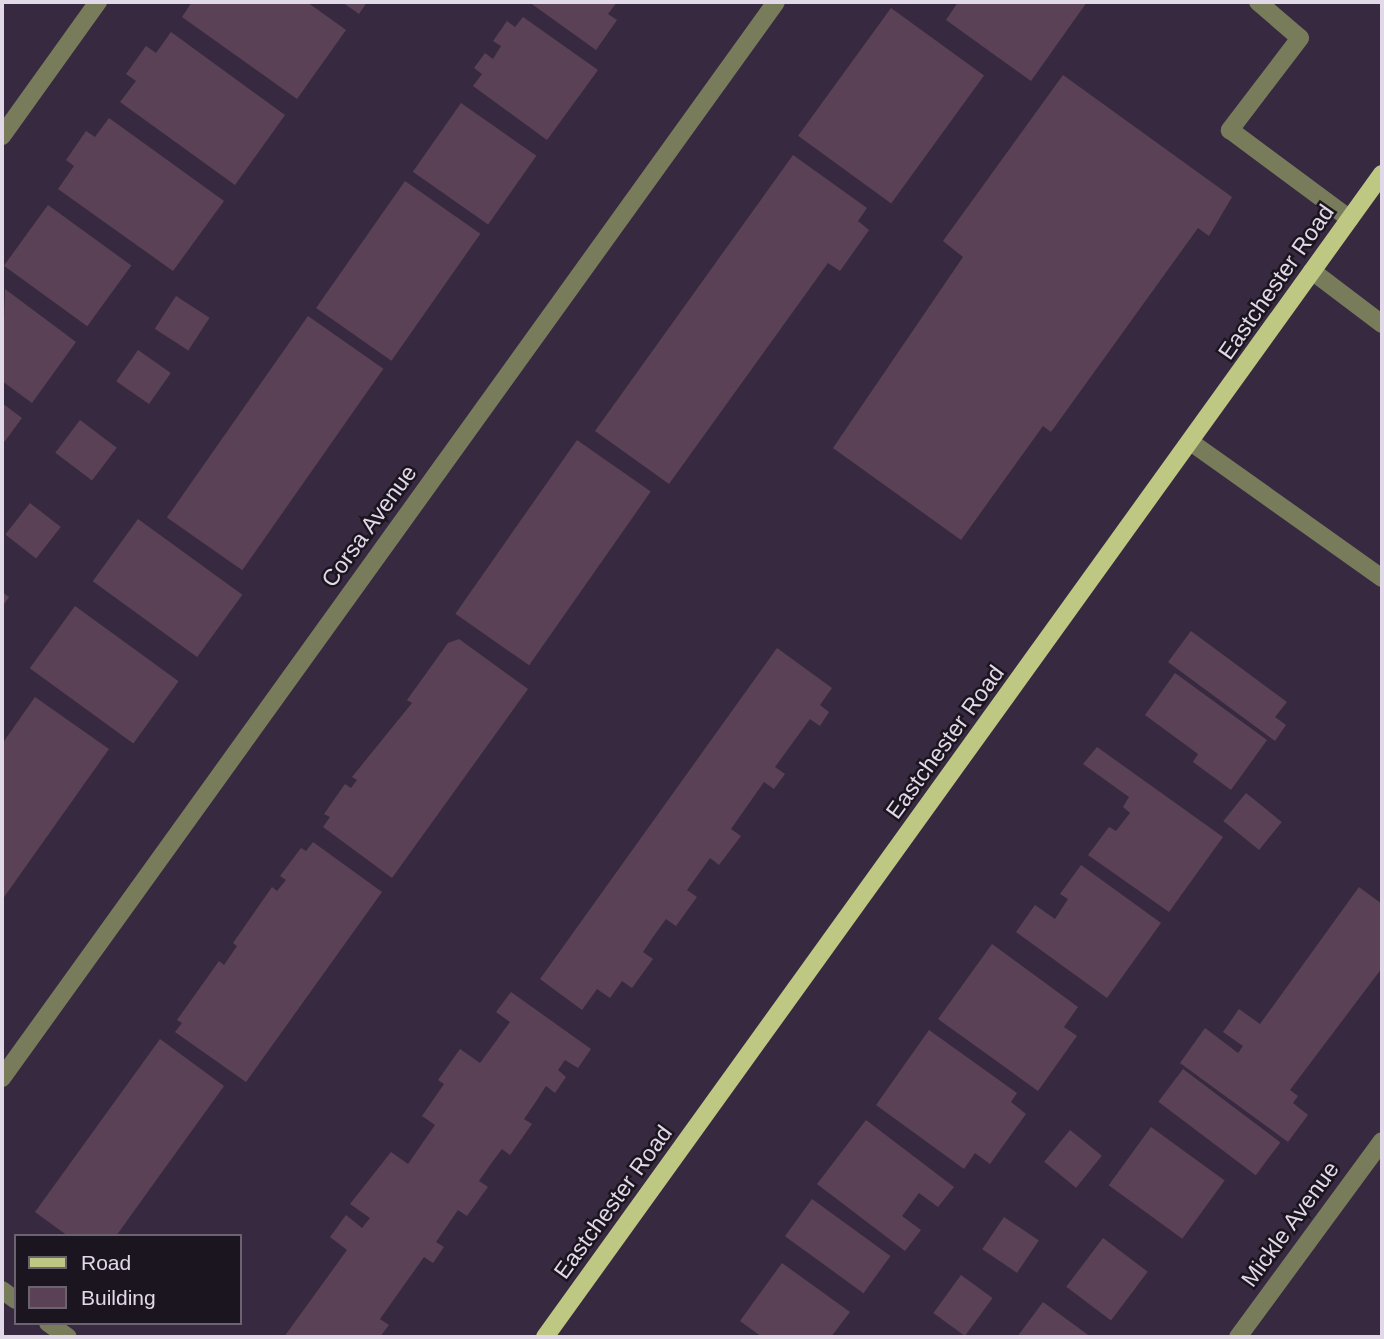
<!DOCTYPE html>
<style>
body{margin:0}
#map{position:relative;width:1384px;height:1339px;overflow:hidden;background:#372a40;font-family:Arial,sans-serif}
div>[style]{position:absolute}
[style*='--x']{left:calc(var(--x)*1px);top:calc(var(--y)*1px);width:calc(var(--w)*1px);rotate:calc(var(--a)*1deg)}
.building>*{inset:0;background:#5a4155;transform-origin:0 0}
.minor>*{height:18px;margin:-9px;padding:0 9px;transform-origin:9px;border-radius:9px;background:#787c5b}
.major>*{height:18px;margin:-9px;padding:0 9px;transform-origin:9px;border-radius:9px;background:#bfc883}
span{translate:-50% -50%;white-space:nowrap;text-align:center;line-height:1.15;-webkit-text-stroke:5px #1b151f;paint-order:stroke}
.street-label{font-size:23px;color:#e2d9e8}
.frame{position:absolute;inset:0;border:4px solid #e2d9e8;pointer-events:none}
.legend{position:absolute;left:14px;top:1234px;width:228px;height:91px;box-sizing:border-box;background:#1b151f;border:2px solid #6b636f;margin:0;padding:9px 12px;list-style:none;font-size:21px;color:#e2d9e8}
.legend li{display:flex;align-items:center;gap:14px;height:35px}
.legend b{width:35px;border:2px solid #6b636f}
</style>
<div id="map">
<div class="building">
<div style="clip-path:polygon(192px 2px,307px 2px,346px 30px,297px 99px,182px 17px)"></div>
<div style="clip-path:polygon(342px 2px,367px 2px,359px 14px)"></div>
<div style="clip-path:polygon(529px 2px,617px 2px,608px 14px,617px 20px,596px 50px)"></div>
<div style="clip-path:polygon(958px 2px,1087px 2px,1031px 81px,946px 20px)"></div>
<div style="left:891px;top:8px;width:115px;height:158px;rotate:36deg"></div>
<div style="clip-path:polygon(523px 17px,598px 70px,547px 140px,473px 86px,482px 74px,474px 68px,485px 53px,493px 59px,501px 46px,493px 41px,507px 21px,515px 27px)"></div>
<div style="clip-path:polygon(171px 32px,285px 115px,235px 185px,120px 102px,136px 81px,126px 74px,146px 46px,156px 53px)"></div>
<div style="clip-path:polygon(1063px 75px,1232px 197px,1209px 236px,1198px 228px,1051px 432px,1043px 426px,961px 540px,833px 448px,963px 257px,943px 241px)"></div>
<div style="left:461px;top:103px;width:92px;height:84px;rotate:35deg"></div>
<div style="clip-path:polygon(109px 118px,224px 201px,173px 271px,58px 189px,74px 166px,66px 160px,86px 131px,95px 137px)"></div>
<div style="clip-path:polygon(793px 155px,867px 208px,858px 221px,869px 230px,840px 271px,828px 263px,669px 484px,595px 431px)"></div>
<div style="left:405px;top:181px;width:92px;height:155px;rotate:35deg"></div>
<div style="left:48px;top:205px;width:103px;height:75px;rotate:36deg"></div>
<div style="clip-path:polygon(5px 289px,76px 342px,32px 403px,2px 381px)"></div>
<div style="left:176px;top:296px;width:40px;height:39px;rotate:33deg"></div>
<div style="left:308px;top:316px;width:92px;height:246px;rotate:35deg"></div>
<div style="left:138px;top:350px;width:40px;height:38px;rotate:35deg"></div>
<div style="clip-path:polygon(2px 403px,22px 418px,2px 445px)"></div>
<div style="left:80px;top:420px;width:46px;height:41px;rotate:37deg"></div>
<div style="left:577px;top:440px;width:90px;height:212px;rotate:35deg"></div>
<div style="left:30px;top:503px;width:39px;height:40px;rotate:38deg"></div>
<div style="left:138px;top:519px;width:129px;height:77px;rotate:36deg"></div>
<div style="clip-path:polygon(2px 592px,9px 597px,2px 607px)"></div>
<div style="left:75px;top:606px;width:128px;height:77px;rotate:36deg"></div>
<div style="clip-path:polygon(1191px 631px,1287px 702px,1275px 717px,1286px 725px,1275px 741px,1168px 662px)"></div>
<div style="clip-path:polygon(459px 639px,528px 689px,392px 878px,323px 827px,330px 817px,324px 814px,345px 784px,351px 788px,357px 780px,352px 777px,412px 703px,407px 700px,448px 643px)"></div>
<div style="clip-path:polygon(777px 648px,832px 688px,820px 705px,829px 712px,820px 726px,810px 719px,775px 767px,785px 774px,774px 789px,764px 782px,731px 829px,741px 836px,719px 865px,710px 858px,687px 890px,697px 897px,676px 926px,666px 919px,653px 937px,643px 952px,653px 959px,632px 988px,622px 981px,610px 998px,597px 989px,582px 1010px,540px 979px)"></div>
<div style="clip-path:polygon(1175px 673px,1267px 740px,1231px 790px,1193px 762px,1198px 754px,1145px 715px)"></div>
<div style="clip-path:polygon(35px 697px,109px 749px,2px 900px,2px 744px)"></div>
<div style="clip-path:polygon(1097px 747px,1223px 837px,1169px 912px,1088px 855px,1109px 827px,1116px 831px,1130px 813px,1123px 807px,1129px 797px,1083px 764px)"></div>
<div style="left:1246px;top:793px;width:46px;height:36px;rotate:39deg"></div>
<div style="clip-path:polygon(313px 842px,382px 892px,246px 1082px,175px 1032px,182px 1023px,177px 1020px,219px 961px,224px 965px,237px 946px,233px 943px,272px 887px,277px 891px,286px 880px,280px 876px,301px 848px,306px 851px)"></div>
<div style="clip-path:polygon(1081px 865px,1161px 923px,1107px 998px,1016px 932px,1035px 905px,1055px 919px,1068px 899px,1060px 894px)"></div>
<div style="clip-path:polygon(1359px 887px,1382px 904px,1382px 968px,1290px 1090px,1298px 1096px,1293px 1103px,1308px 1115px,1288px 1142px,1180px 1063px,1205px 1028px,1238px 1053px,1243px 1046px,1223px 1032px,1239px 1009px,1260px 1024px)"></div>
<div style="clip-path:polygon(992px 944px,1078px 1007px,1064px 1027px,1077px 1036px,1038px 1091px,938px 1019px)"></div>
<div style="clip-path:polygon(511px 992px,591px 1049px,578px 1068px,565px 1060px,558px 1070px,566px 1077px,555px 1093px,546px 1086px,535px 1103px,524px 1119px,532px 1124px,510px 1155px,502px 1149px,490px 1165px,479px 1181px,488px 1187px,467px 1216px,458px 1210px,436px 1242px,444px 1247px,433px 1263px,424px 1257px,380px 1319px,389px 1325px,380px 1337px,284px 1337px,347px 1250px,330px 1237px,346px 1215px,362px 1228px,370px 1218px,350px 1204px,391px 1152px,408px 1164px,435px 1125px,422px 1116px,444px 1084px,438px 1080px,460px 1049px,480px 1063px,510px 1022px,496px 1012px)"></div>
<div style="clip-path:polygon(929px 1030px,1017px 1093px,1011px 1102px,1026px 1114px,990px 1164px,975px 1153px,964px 1169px,876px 1105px)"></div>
<div style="clip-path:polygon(160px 1039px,224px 1086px,116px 1236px,68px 1236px,35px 1212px)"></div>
<div style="left:1183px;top:1069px;width:122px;height:41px;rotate:37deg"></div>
<div style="clip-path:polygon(866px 1120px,954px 1187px,938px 1207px,919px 1193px,902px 1216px,921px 1230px,905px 1251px,817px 1184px)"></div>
<div style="left:1151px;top:1127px;width:91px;height:72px;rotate:36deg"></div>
<div style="left:1070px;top:1130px;width:41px;height:41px;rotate:39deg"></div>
<div style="left:812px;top:1199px;width:97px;height:46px;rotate:36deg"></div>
<div style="left:1004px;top:1217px;width:42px;height:39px;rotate:34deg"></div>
<div style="left:1103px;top:1238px;width:56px;height:61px;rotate:37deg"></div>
<div style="clip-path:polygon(782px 1263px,850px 1312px,831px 1337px,762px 1337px,740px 1321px)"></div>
<div style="left:961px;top:1275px;width:39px;height:47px;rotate:36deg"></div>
<div style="clip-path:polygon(1043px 1302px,1091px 1337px,1017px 1337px)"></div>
</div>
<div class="minor">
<div style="--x:1258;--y:2;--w:55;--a:40.6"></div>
<div style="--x:1300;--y:38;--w:116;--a:127.3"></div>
<div style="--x:1230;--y:130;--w:149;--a:36.6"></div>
<div style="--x:2;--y:136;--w:165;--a:-54.4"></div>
<div style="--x:1312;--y:271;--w:88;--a:37.1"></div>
<div style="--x:1192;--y:443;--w:233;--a:35.4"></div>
<div style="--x:2;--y:1078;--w:1325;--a:-54.27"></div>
<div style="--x:2;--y:1290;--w:17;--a:36"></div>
<div style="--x:48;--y:1323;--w:24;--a:35"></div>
<div style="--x:1238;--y:1337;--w:243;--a:-53.7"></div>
</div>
<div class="major">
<div style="--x:545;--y:1337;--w:1433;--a:-54.26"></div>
</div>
<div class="street-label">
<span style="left:1276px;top:282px;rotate:-55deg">Eastchester Road</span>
<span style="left:369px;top:526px;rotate:-54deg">Corsa Avenue</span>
<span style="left:945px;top:742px;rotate:-54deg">Eastchester Road</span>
<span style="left:613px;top:1202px;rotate:-54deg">Eastchester Road</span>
<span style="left:1290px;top:1224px;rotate:-54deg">Mickle Avenue</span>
</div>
<div class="frame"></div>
<ul class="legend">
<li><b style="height:9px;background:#bfc883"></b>Road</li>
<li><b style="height:19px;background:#5a4155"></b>Building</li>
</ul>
</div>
